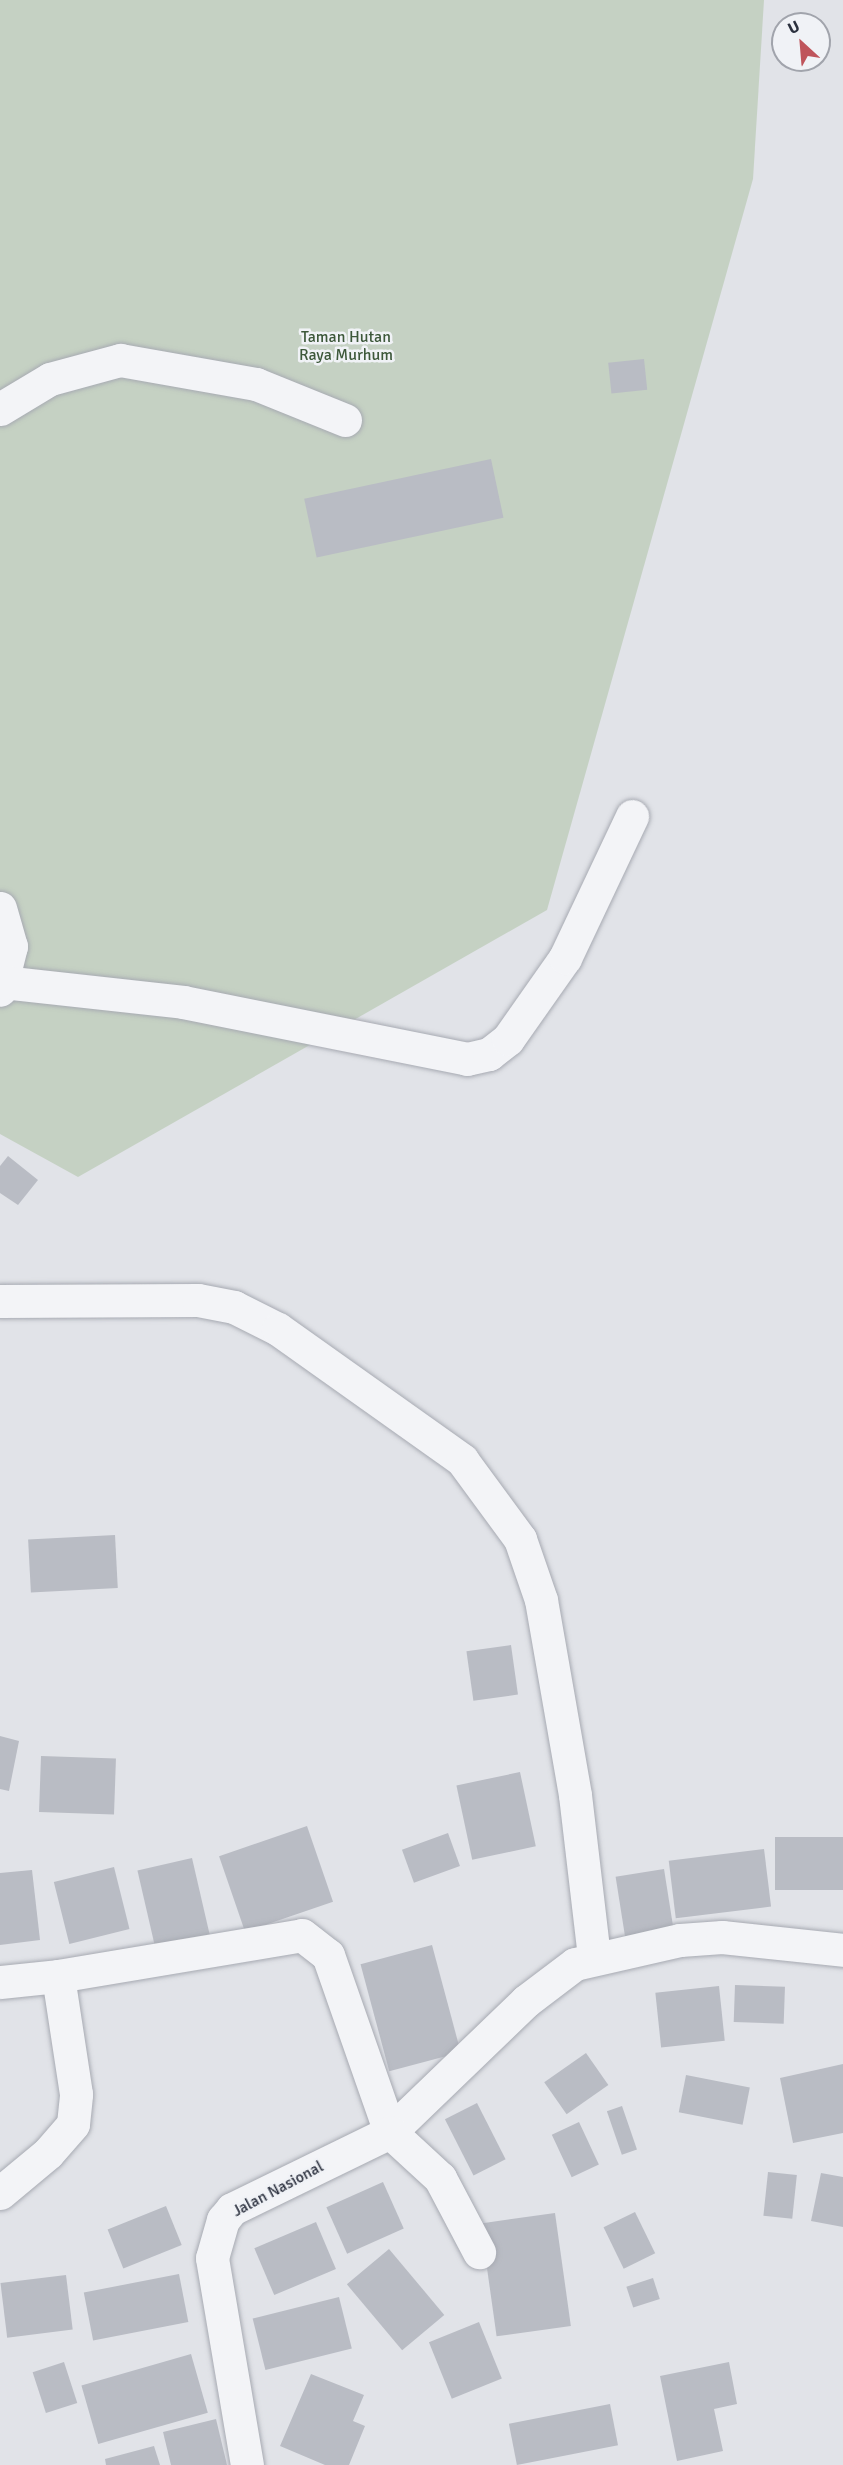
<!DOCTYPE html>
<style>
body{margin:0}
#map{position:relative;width:843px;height:2465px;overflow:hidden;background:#e1e3e8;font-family:Signika,sans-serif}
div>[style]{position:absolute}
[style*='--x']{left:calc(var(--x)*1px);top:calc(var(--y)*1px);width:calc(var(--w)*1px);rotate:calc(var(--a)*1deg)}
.green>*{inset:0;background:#c5d1c3}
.building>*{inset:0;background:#b9bcc4;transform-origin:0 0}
.roads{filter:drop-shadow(0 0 2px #a7aab2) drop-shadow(0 0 2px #a7aab2)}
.minor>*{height:33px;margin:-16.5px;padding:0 16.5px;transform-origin:16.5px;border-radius:16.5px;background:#f3f4f7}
span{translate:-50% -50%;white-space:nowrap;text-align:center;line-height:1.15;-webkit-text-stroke:5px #f0f2f6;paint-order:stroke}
.park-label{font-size:16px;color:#3d583a}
.street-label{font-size:16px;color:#2b303e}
.north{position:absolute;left:771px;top:12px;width:60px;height:60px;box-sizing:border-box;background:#f0f2f6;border:2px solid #a1a4ac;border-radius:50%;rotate:334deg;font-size:16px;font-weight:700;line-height:24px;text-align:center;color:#2b303e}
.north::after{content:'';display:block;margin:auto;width:21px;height:27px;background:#bf545b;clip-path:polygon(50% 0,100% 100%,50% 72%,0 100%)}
</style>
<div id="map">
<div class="green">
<div style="clip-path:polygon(0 0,764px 0,753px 179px,547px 910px,78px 1177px,0 1134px)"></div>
</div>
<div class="building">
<div style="left:644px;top:359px;width:31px;height:36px;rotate:84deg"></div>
<div style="left:491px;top:459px;width:60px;height:191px;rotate:78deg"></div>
<div style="clip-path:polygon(8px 1156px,38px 1180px,18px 1205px,0 1193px,0 1166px)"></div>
<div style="left:115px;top:1535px;width:53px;height:87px;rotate:87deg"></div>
<div style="left:511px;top:1645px;width:50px;height:45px;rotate:82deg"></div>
<div style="clip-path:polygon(0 1736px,19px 1741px,9px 1791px,0 1789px)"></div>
<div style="left:41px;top:1756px;width:75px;height:56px;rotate:2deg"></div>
<div style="left:520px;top:1772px;width:76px;height:65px;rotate:78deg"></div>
<div style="left:307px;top:1826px;width:80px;height:93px;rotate:71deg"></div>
<div style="left:448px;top:1833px;width:35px;height:49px;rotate:70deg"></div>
<div style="left:843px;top:1837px;width:53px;height:68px;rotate:90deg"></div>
<div style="left:764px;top:1849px;width:58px;height:96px;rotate:83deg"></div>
<div style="left:192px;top:1858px;width:79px;height:56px;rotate:77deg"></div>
<div style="left:114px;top:1867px;width:64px;height:62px;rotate:76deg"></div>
<div style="left:664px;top:1869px;width:62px;height:49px;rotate:81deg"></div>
<div style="clip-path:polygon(32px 1870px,40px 1940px,0 1945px,0 1873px)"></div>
<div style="left:432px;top:1945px;width:111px;height:74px;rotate:75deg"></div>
<div style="left:735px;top:1985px;width:50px;height:37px;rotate:2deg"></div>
<div style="left:719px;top:1986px;width:55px;height:64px;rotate:84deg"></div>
<div style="left:586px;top:2053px;width:39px;height:51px;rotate:55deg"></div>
<div style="clip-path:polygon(843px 2064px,843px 2133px,793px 2143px,780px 2078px)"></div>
<div style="left:686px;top:2075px;width:65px;height:38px;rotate:11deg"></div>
<div style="left:477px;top:2103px;width:63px;height:36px;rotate:63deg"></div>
<div style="left:622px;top:2106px;width:46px;height:16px;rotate:71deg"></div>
<div style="left:579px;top:2122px;width:47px;height:30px;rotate:65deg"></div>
<div style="left:768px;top:2172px;width:29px;height:44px;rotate:6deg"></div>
<div style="clip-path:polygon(821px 2173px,843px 2177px,843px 2227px,811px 2221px)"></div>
<div style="left:383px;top:2182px;width:51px;height:62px;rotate:66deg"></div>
<div style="left:166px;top:2206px;width:42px;height:63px;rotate:68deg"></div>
<div style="left:635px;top:2212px;width:46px;height:35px;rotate:64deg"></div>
<div style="left:555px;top:2213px;width:114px;height:75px;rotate:82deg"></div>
<div style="left:316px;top:2222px;width:51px;height:67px;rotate:67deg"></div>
<div style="left:389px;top:2249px;width:86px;height:55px;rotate:50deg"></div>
<div style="left:179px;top:2274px;width:49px;height:97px;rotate:79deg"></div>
<div style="left:66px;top:2275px;width:55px;height:66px;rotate:83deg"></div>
<div style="left:653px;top:2278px;width:22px;height:28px;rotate:72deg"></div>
<div style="left:339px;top:2297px;width:53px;height:89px;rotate:76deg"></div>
<div style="left:479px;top:2322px;width:61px;height:54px;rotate:68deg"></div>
<div style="left:191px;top:2354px;width:61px;height:114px;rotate:74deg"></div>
<div style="left:64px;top:2362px;width:43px;height:33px;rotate:72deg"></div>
<div style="clip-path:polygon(729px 2362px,737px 2404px,714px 2409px,723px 2451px,677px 2461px,660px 2376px)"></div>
<div style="clip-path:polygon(311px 2374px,364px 2395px,353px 2421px,365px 2426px,349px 2465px,325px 2465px,280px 2446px)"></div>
<div style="left:610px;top:2404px;width:42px;height:103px;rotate:79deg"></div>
<div style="clip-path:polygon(216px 2419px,227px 2465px,171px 2465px,163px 2432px)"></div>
<div style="clip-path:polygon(154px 2446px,160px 2465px,106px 2465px,105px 2459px)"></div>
</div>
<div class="roads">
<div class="minor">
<div style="--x:0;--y:409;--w:58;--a:-31"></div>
<div style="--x:50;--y:379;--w:73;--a:-15.2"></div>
<div style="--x:120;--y:360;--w:138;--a:10"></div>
<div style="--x:256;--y:384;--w:96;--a:22"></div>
<div style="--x:0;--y:908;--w:40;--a:74"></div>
<div style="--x:11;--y:946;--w:45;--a:104"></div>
<div style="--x:3;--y:982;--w:181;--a:6.3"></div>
<div style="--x:183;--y:1002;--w:290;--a:11.3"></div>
<div style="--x:467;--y:1059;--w:23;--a:-13"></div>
<div style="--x:489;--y:1054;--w:24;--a:-38"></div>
<div style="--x:508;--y:1039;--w:99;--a:-54.9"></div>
<div style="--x:565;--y:958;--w:157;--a:-64.7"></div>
<div style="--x:0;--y:1301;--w:198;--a:-0.3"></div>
<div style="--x:198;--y:1300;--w:37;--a:11"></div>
<div style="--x:234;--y:1307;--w:49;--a:26.6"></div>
<div style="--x:278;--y:1329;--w:226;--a:35.4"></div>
<div style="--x:462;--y:1460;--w:98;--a:53.7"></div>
<div style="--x:520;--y:1539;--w:65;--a:71"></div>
<div style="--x:541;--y:1600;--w:198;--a:80.1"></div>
<div style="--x:575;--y:1795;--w:163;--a:83.3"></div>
<div style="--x:0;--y:1982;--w:58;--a:-5.9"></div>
<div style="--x:0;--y:2193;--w:62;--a:-39.8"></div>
<div style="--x:48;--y:2153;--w:38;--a:-49"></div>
<div style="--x:73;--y:2124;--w:30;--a:-84"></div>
<div style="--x:76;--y:2094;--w:119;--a:-98.7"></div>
<div style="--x:58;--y:1976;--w:247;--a:-9.5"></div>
<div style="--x:302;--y:1935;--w:33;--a:38"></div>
<div style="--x:328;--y:1955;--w:188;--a:70.7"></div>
<div style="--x:390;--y:2132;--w:189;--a:-43.9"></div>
<div style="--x:526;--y:2001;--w:61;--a:-37.1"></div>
<div style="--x:575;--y:1964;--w:108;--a:-12.9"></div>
<div style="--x:680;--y:1940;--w:42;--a:-4.1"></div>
<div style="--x:722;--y:1937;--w:122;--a:6.1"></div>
<div style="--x:247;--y:2465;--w:210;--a:-99.6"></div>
<div style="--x:212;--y:2258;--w:40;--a:-74"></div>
<div style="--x:223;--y:2220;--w:14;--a:-51"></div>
<div style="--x:232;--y:2209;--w:176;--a:-26"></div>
<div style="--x:390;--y:2132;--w:68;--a:42.6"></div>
<div style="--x:440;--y:2178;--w:84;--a:62.2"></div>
</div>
</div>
<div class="park-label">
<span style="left:346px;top:346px">Taman Hutan<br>Raya Murhum</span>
</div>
<div class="street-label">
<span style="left:278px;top:2189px;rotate:-28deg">Jalan Nasional</span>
</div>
<div class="north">U</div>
</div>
